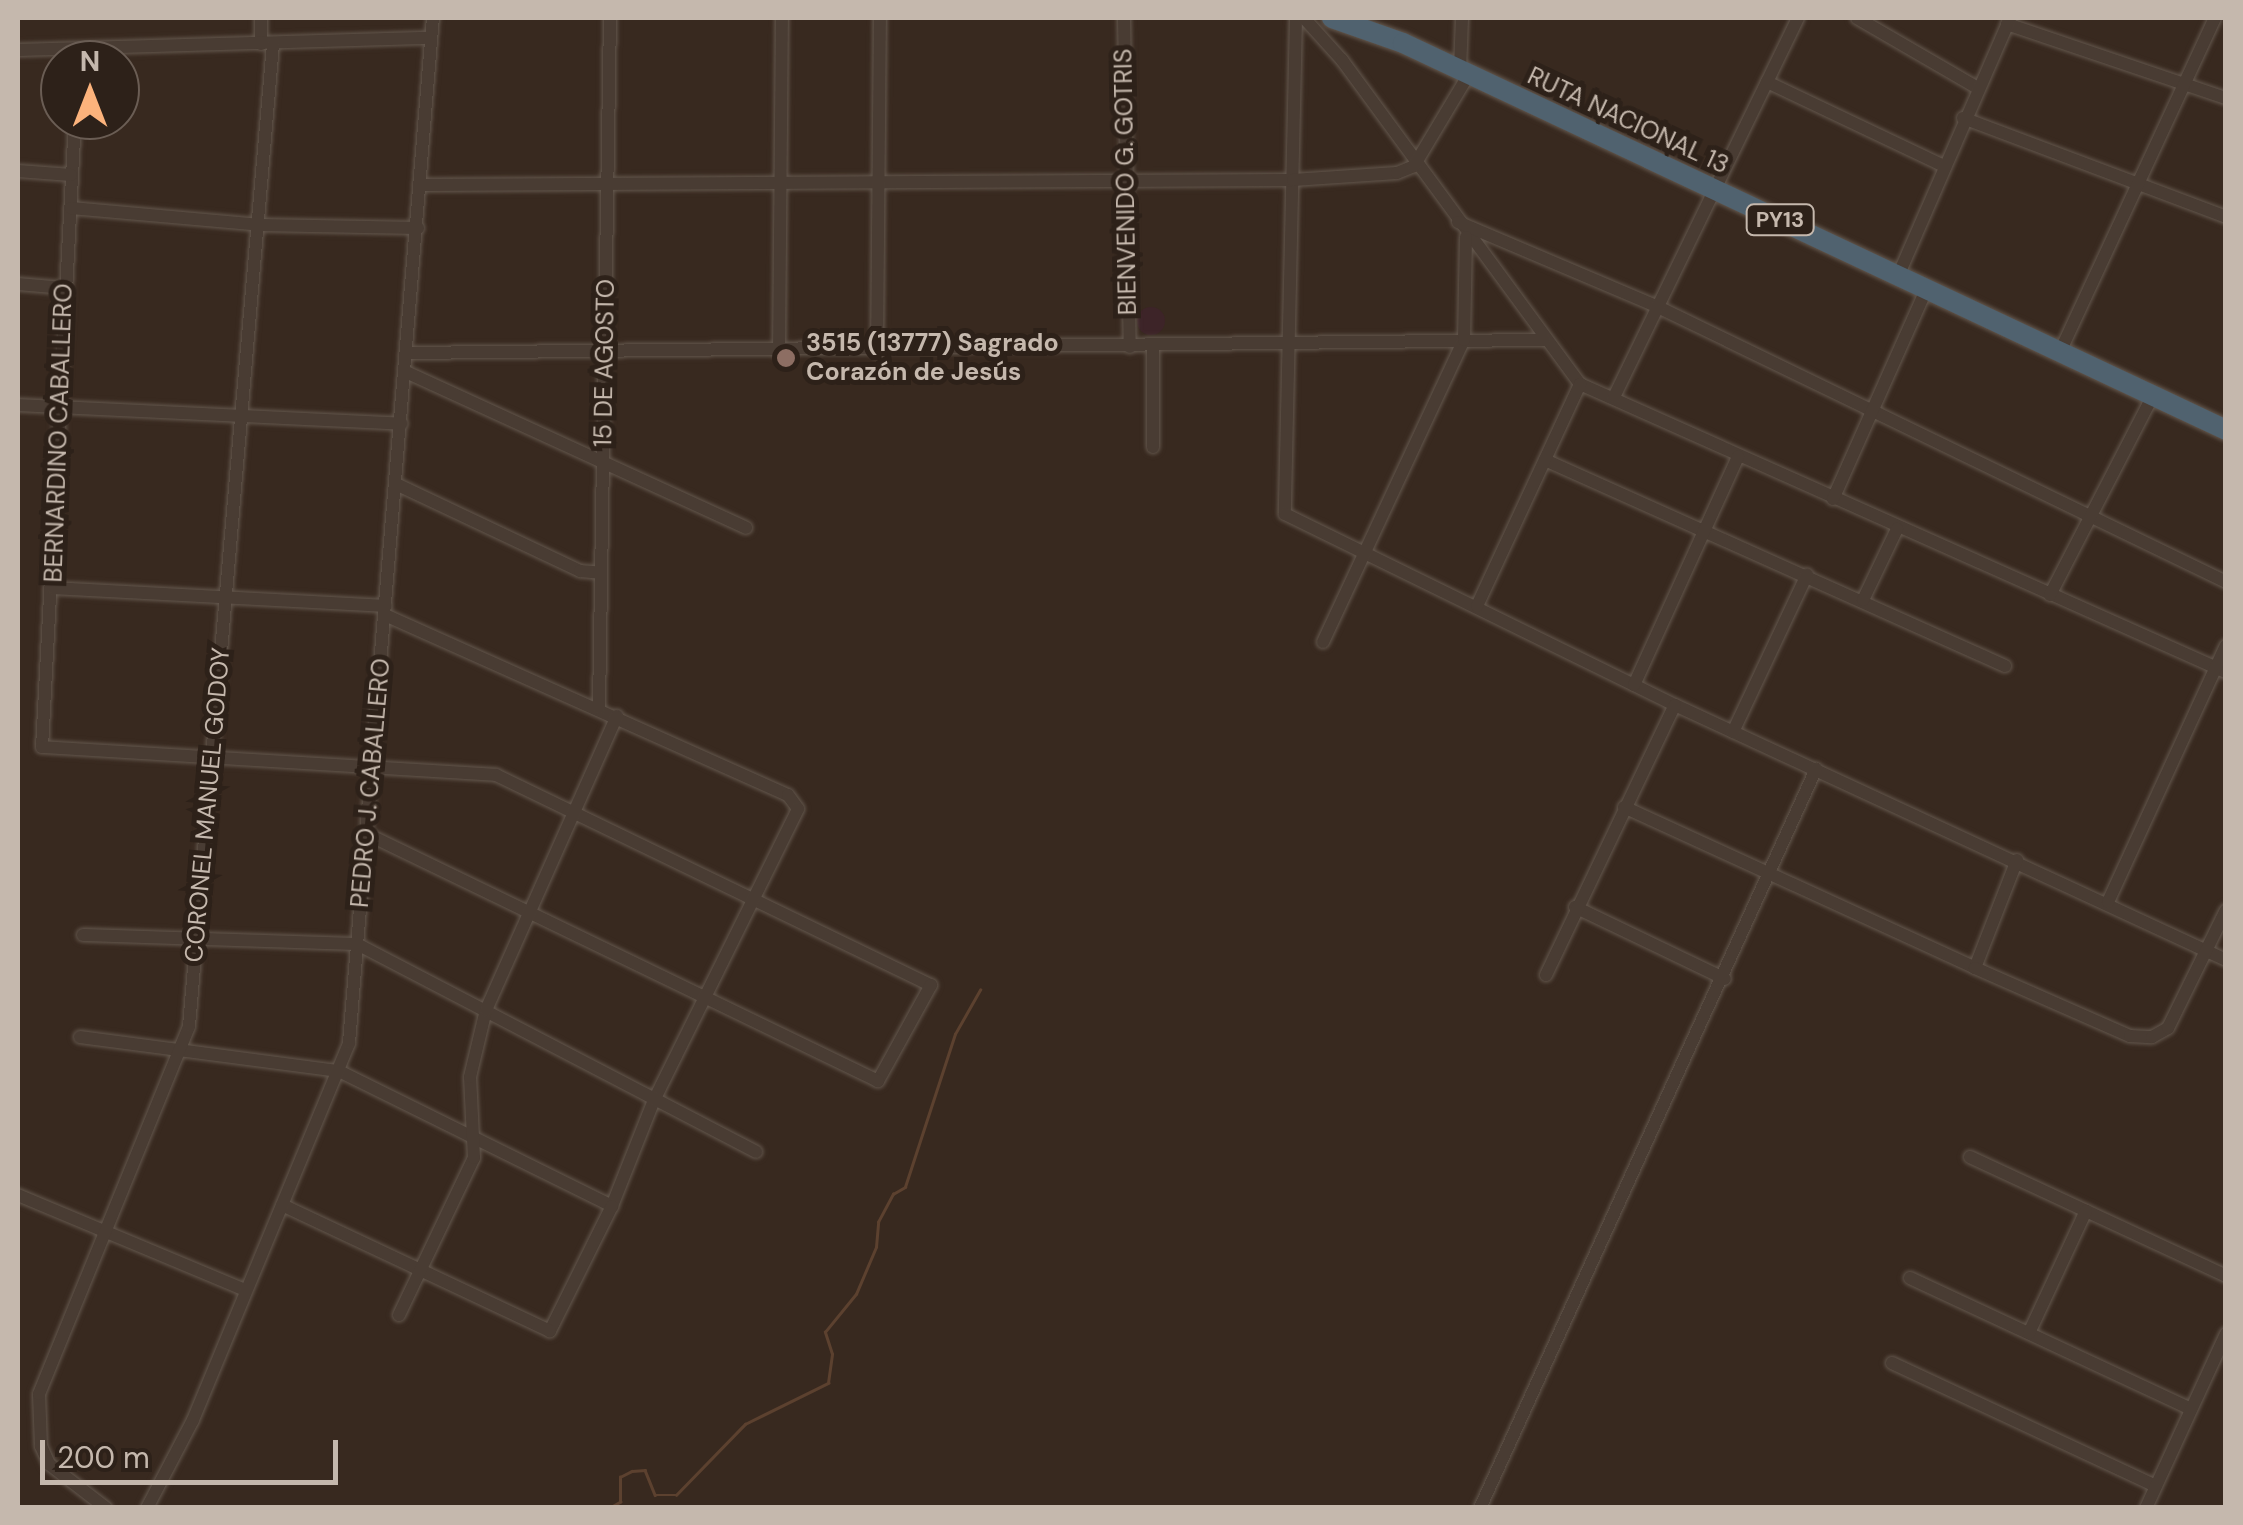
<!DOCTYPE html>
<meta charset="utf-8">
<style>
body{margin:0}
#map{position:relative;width:2243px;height:1525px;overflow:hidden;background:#38291f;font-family:"DM Sans",sans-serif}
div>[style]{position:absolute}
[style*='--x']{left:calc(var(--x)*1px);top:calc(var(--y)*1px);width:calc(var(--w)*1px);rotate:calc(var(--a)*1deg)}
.green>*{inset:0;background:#3d2428}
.round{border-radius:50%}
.stream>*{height:2.5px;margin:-1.25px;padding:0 1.25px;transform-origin:1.25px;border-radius:1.25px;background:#5c412f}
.roads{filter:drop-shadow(0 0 2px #63574d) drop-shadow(0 0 2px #63574d)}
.minor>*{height:12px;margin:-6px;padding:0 6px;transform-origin:6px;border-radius:6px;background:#493c33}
.highway>*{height:20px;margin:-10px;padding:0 10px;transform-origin:10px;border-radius:10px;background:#50626f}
.dots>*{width:28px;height:28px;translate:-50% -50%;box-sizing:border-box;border:5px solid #2d2119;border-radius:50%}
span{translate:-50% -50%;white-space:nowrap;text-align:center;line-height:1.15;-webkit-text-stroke:10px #2d2119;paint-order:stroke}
.shield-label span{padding:2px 8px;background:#2d2119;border:2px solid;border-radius:8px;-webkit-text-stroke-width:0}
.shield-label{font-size:22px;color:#c5b8ad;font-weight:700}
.street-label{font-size:25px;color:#c5b8ad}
.poi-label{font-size:25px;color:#c5b8ad;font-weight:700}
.left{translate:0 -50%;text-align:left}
.frame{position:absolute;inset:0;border:20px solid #c5b8ad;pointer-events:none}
.north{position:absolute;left:40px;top:40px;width:100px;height:100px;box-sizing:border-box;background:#2d2119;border:2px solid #6a5d54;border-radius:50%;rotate:0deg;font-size:28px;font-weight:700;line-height:40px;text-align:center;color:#c5b8ad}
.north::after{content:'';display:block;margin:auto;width:35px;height:45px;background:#fcb37c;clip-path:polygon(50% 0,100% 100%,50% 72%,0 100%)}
.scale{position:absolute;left:40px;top:1440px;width:298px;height:45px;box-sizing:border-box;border:5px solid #c5b8ad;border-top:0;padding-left:12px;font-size:30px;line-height:35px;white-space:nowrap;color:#c5b8ad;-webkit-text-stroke:8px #2d2119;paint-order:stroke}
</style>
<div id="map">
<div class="green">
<div class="round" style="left:1137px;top:307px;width:28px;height:28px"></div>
</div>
<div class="stream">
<div style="--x:542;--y:1508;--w:46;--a:0"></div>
<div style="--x:609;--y:1508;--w:13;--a:-29"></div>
<div style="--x:620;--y:1502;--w:25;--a:-90"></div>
<div style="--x:620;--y:1477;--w:13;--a:-27"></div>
<div style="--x:632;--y:1471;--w:13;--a:-4"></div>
<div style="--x:645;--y:1470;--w:27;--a:68"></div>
<div style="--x:655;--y:1495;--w:21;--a:0"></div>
<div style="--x:676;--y:1495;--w:99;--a:-45.8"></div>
<div style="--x:745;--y:1424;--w:93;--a:-26.3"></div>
<div style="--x:828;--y:1383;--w:29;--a:-82"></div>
<div style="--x:832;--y:1354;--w:23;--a:-108"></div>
<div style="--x:825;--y:1332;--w:49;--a:-50.8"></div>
<div style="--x:856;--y:1294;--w:51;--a:-66.9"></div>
<div style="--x:876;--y:1247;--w:25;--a:-85"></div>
<div style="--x:878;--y:1222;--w:32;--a:-62"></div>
<div style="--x:893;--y:1194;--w:14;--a:-30"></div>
<div style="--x:905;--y:1187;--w:161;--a:-71.9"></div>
<div style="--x:955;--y:1034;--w:51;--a:-60.4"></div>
</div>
<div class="roads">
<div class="minor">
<div style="--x:1124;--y:18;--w:329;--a:89"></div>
<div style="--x:1296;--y:18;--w:496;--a:91.3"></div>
<div style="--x:1285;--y:514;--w:434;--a:26.1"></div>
<div style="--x:1675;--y:705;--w:607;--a:24.83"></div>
<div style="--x:1304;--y:18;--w:57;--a:47.9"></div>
<div style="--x:1342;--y:60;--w:402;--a:53.7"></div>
<div style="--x:1580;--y:384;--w:707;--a:24.03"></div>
<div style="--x:1857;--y:18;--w:138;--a:30.1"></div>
<div style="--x:2007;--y:24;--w:231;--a:18.7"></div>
<div style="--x:261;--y:44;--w:26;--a:-90"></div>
<div style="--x:18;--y:50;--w:412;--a:-1.7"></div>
<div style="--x:1460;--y:70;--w:52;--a:-87.8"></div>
<div style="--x:1767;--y:82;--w:196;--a:25.4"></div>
<div style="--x:1963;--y:118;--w:281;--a:20.6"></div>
<div style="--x:75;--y:120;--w:628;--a:93.01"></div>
<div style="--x:42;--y:747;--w:455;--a:3.5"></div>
<div style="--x:496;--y:775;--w:483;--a:25.8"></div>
<div style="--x:931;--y:985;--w:110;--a:118.9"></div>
<div style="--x:878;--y:1081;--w:568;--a:-154.2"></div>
<div style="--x:18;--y:171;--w:53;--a:4.3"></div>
<div style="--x:422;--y:185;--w:871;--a:-0.33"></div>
<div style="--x:1293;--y:180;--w:104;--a:-3.9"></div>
<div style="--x:1397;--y:173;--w:18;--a:-22"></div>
<div style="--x:1414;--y:166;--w:107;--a:-59.1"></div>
<div style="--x:71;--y:208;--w:190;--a:5.1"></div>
<div style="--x:260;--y:225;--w:158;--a:1.1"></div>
<div style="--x:1458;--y:222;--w:217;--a:23"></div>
<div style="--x:1658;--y:307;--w:631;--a:25.83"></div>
<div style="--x:1898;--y:276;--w:281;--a:-66.5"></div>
<div style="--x:18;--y:284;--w:46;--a:5"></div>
<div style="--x:1153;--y:347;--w:100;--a:90"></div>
<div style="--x:877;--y:352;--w:334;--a:-89.5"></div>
<div style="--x:408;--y:353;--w:1137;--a:-0.66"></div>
<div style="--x:779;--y:353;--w:335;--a:-89.5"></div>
<div style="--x:2059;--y:354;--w:370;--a:-65.1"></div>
<div style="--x:406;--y:372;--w:374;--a:24.6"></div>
<div style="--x:1614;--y:397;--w:421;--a:-64.1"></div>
<div style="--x:18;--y:405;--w:384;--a:2.8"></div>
<div style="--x:1545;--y:460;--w:504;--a:24.12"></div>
<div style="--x:396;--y:484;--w:204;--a:25.3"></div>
<div style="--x:580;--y:571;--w:21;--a:5"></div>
<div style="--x:1833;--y:499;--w:229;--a:-66"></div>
<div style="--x:53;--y:588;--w:333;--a:3.1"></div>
<div style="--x:2050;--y:595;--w:223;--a:-62.7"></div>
<div style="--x:1863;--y:600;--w:79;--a:-64.4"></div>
<div style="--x:1477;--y:606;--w:245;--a:-65.1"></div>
<div style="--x:385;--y:615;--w:441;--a:24.1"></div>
<div style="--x:788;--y:795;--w:17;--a:54"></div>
<div style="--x:798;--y:809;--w:325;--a:116.3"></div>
<div style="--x:654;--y:1100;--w:114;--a:111.6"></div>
<div style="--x:1323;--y:642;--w:333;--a:-65"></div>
<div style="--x:1464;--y:340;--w:103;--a:-88.9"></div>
<div style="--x:1634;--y:685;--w:251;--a:-65.5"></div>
<div style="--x:599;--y:708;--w:690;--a:-89.09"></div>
<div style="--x:1733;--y:732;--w:174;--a:-64.8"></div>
<div style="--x:1624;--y:807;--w:386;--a:24.6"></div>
<div style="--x:2017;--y:860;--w:116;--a:111.3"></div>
<div style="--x:1975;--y:968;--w:169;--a:23.7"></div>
<div style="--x:2130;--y:1036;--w:22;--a:3"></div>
<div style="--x:2152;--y:1037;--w:18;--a:-29"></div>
<div style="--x:2168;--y:1028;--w:131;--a:-63.8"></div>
<div style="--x:2108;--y:902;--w:282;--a:-65.3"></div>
<div style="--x:1575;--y:907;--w:166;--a:25.6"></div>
<div style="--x:83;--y:935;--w:274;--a:1.9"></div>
<div style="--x:357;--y:944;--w:450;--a:27.5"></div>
<div style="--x:1546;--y:975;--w:299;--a:-64.5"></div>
<div style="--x:80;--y:1037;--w:261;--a:7.5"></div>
<div style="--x:339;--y:1071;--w:305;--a:26.3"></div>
<div style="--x:612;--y:1206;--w:140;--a:116.4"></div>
<div style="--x:550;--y:1331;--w:296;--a:-154.8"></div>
<div style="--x:1970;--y:1157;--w:282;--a:24.9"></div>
<div style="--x:18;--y:1195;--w:246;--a:22.7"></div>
<div style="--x:1910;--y:1278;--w:310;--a:25"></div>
<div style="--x:399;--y:1315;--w:174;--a:-64.5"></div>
<div style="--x:474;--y:1158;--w:81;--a:-92.8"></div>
<div style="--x:470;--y:1077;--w:69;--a:-76.6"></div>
<div style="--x:486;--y:1010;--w:322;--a:-66"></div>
<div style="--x:2029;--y:1333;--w:135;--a:-65"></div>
<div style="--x:1892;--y:1363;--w:291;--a:25"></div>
<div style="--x:106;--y:1508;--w:72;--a:-142.3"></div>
<div style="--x:49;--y:1464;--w:20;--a:-114"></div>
<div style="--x:41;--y:1446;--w:52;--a:-92.2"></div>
<div style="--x:39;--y:1394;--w:397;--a:-67.8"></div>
<div style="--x:189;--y:1026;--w:986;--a:-85.11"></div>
<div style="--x:147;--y:1508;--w:99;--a:-62.4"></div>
<div style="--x:193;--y:1420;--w:408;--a:-67.5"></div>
<div style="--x:349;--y:1043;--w:1028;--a:-85.32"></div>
<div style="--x:1480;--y:1508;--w:812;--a:-65.55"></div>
<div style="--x:2146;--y:1508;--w:192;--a:-65.3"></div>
</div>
<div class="highway">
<div style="--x:1332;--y:18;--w:75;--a:19.4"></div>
<div style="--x:1403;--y:43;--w:909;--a:25.18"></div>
</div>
</div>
<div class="dots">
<div style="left:786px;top:358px;background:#8d6e63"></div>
</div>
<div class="shield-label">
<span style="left:1780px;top:220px">PY13</span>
</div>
<div class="street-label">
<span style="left:1628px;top:121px;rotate:25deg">RUTA NACIONAL 13</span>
<span style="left:1126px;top:182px;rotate:-91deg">BIENVENIDO G. GOTRIS</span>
<span style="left:605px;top:363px;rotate:-89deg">15 DE AGOSTO</span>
<span style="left:59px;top:433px;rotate:-88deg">BERNARDINO CABALLERO</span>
<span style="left:371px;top:783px;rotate:-85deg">PEDRO J. CABALLERO</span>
<span style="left:208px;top:805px;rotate:-85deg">CORONEL MANUEL GODOY</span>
</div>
<div class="poi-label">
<span class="left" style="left:806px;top:358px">3515 (13777) Sagrado<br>Corazón de Jesús</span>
</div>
<div class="frame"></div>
<div class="north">N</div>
<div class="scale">200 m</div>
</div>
